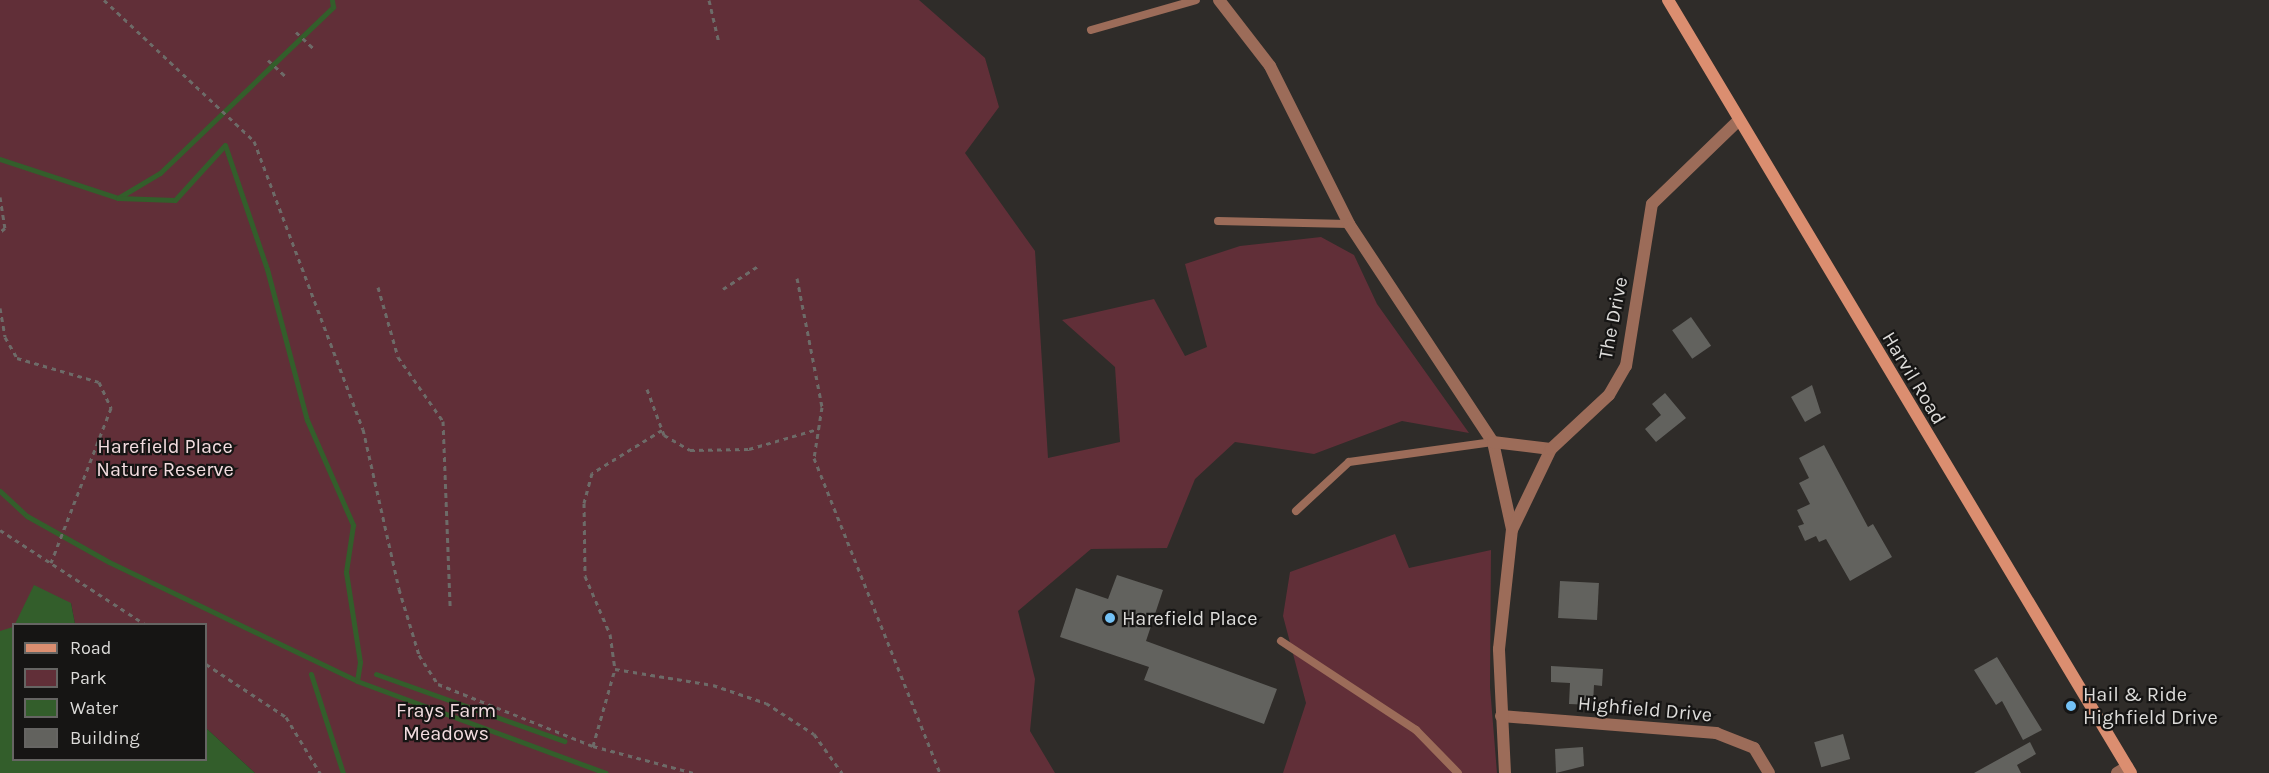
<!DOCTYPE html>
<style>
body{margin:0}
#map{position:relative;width:2269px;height:773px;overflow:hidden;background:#2f2c29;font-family:Karla,sans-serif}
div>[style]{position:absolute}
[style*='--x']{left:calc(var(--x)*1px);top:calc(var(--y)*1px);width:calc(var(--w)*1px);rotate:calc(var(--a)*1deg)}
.green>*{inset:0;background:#612f38}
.water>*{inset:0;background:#335e2b}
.stream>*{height:5px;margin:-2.5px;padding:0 2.5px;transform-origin:2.5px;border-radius:2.5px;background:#335e2b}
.building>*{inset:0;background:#62625e;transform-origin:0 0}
.path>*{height:3px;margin-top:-1.5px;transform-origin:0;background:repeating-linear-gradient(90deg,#6d6b68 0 4.5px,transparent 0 9px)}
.lane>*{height:8px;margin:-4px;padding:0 4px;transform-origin:4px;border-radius:4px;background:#9c6c59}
.street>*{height:12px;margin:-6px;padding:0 6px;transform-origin:6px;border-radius:6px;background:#9c6c59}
.secondary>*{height:12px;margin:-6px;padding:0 6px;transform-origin:6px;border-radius:6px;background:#db8e70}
.dots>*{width:16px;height:16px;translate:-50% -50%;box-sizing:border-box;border:3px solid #161514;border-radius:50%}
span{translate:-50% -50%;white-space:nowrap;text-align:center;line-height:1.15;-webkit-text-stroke:4.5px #161514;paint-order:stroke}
.street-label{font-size:20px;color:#dddcda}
.park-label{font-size:20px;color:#f3dde0}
.poi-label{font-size:20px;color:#dddcda}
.left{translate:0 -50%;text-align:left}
.legend{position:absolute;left:12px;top:623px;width:195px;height:138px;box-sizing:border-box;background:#161514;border:2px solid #666563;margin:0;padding:8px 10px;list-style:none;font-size:18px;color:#dddcda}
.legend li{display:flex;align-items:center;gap:12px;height:30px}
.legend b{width:30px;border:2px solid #666563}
</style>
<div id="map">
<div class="green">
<div style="clip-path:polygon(0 0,919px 0,985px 58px,999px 107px,965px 153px,1035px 251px,1048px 458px,1120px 442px,1115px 367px,1062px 320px,1154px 299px,1185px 356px,1207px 347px,1185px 264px,1240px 246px,1321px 237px,1354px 255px,1377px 304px,1469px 433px,1402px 421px,1314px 454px,1235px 442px,1195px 479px,1167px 548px,1091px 549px,1018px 611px,1035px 679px,1030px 731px,1055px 773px,255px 773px,206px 728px,206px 624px,75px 624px,71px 603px,14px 624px,11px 631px,0 631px)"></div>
<div style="clip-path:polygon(1395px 534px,1409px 568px,1491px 550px,1490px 687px,1497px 773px,1283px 773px,1306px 703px,1283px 616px,1290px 572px)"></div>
</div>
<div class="water">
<div style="clip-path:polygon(34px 585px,71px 603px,75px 624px,15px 624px)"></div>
<div style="clip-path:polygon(13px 627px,14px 760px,206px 760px,206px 728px,255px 773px,0 773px,0 631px)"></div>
</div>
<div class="stream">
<div style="--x:0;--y:159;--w:124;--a:18.3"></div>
<div style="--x:118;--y:198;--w:49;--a:-30.8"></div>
<div style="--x:160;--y:173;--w:240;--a:-43.8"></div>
<div style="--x:333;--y:7;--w:7;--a:-98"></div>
<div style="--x:118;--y:198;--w:57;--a:2"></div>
<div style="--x:175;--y:200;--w:74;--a:-47.7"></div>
<div style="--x:225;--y:145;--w:131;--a:71.3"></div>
<div style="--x:267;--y:269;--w:156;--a:75.2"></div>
<div style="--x:307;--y:420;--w:115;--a:66.3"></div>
<div style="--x:353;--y:525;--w:48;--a:98.5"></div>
<div style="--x:346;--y:572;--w:91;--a:81.2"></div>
<div style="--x:360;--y:662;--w:19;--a:99"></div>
<div style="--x:0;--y:491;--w:37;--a:43"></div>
<div style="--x:27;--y:516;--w:94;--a:29.3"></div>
<div style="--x:109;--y:562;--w:275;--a:25.6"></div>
<div style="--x:357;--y:681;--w:265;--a:20.3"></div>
<div style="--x:311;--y:674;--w:104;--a:72.1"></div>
<div style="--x:376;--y:674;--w:200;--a:19.6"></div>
</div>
<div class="building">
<div style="left:1691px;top:317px;width:35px;height:23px;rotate:55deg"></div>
<div style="clip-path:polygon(1812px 385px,1821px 413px,1805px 422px,1791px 397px)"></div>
<div style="clip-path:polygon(1665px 393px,1686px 418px,1656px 442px,1645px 429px,1661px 415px,1652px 404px)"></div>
<div style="clip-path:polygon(1824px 445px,1868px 527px,1873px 524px,1892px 557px,1850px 581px,1826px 539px,1819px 542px,1816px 536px,1805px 541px,1798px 526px,1804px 524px,1797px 510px,1810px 504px,1799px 483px,1809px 478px,1799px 458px)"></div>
<div style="clip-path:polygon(1117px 575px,1163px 590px,1146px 641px,1277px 689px,1264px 724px,1144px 680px,1149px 667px,1060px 637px,1076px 588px,1108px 599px)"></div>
<div style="left:1560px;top:581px;width:39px;height:37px;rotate:3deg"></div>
<div style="clip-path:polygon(1997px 657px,2042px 730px,2023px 740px,2002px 701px,1996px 705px,1974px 670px)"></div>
<div style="clip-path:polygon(1551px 666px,1603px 669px,1602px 686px,1594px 685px,1593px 705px,1569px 704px,1570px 683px,1551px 682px)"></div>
<div style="left:1843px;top:734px;width:26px;height:30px;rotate:74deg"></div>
<div style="clip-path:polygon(2030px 742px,2036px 754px,2017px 765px,2021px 773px,1974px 773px)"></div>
<div style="clip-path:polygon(1583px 747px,1584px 766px,1556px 773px,1555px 749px)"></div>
</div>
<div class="path">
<div style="--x:104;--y:0;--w:206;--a:43.2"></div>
<div style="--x:254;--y:141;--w:308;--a:69.3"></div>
<div style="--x:363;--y:429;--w:164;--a:77.3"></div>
<div style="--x:399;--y:589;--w:69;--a:73.1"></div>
<div style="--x:419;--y:655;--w:35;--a:57"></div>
<div style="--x:438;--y:684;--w:167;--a:21.8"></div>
<div style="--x:593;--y:746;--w:105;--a:15"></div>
<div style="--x:709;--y:0;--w:44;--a:76.9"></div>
<div style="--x:296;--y:32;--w:25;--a:43"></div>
<div style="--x:268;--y:60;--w:23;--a:43"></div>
<div style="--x:0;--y:197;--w:31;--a:81"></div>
<div style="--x:5;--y:228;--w:6;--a:141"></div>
<div style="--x:797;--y:278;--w:131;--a:79"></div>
<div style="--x:822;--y:407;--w:52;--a:98.9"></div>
<div style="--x:814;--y:458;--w:339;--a:68.2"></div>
<div style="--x:378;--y:287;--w:73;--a:74.1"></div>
<div style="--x:398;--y:357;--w:78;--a:54.9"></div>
<div style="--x:443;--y:421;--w:186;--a:87.8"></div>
<div style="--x:723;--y:289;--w:42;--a:-33.3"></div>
<div style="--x:0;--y:308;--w:29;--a:80"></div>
<div style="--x:5;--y:337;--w:24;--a:60"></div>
<div style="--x:17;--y:358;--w:85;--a:16.3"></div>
<div style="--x:99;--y:382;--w:29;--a:65"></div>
<div style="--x:111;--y:408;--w:166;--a:111.2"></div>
<div style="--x:647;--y:389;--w:49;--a:69.7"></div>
<div style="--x:664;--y:435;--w:30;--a:30"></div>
<div style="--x:690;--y:450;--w:59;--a:-1"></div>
<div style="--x:749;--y:449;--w:72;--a:-16.2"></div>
<div style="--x:662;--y:430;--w:82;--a:148.4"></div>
<div style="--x:592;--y:473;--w:31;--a:105"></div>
<div style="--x:584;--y:503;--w:73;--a:89.2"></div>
<div style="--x:585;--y:576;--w:63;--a:66.7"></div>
<div style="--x:610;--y:634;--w:35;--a:82"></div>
<div style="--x:615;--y:669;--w:99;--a:9.3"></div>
<div style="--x:713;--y:685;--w:56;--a:18.8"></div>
<div style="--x:766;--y:703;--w:57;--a:32.9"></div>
<div style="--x:814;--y:734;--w:48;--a:54.3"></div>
<div style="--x:0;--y:530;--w:173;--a:33"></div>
<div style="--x:206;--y:664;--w:96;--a:33.5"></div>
<div style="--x:286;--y:717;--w:66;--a:58.7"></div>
<div style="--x:593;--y:746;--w:80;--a:-74.1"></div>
</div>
<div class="lane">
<div style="--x:1091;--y:30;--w:109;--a:-15.9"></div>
<div style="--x:1218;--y:221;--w:131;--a:1.3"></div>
<div style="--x:1296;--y:511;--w:72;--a:-42.8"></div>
<div style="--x:1349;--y:462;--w:145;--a:-7.9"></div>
<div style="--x:1281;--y:641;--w:162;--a:33.4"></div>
<div style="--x:1416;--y:730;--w:60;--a:45.7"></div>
</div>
<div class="street">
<div style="--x:1219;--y:0;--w:83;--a:52.3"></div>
<div style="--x:1270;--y:66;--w:177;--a:63.4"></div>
<div style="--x:1349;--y:224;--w:261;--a:56.6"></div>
<div style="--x:1493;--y:442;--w:89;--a:77.7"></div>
<div style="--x:1493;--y:442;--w:58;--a:6.9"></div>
<div style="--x:1501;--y:716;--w:216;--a:4.5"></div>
<div style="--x:1716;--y:733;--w:41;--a:21.5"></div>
<div style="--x:1754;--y:748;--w:29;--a:59"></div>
<div style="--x:1505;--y:773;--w:124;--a:-92.8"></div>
<div style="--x:1499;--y:649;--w:120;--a:-83.8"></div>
<div style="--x:1512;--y:530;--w:90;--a:-64.3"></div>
<div style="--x:1551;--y:449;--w:79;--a:-43"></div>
<div style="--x:1609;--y:395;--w:34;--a:-60"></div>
<div style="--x:1626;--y:366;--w:164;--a:-80.9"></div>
<div style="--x:1652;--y:204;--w:118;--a:-44"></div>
<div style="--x:2117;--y:773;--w:12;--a:-31"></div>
</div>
<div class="secondary">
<div style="--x:1668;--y:0;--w:901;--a:59.08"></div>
</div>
<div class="dots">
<div style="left:1110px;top:618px;background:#73c1f5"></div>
<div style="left:2071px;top:706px;background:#73c1f5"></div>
</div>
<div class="street-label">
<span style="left:1613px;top:318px;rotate:-79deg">The Drive</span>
<span style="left:1914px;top:378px;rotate:59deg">Harvil Road</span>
<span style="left:1645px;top:709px;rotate:5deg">Highfield Drive</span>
</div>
<div class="park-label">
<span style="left:165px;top:458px">Harefield Place<br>Nature Reserve</span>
<span style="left:446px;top:722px">Frays Farm<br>Meadows</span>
</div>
<div class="poi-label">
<span class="left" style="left:1122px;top:618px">Harefield Place</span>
<span class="left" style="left:2083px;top:706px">Hail &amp; Ride<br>Highfield Drive</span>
</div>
<ul class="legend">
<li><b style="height:8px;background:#db8e70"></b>Road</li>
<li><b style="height:16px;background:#612f38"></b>Park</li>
<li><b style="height:16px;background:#335e2b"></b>Water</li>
<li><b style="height:16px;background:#62625e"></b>Building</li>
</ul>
</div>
